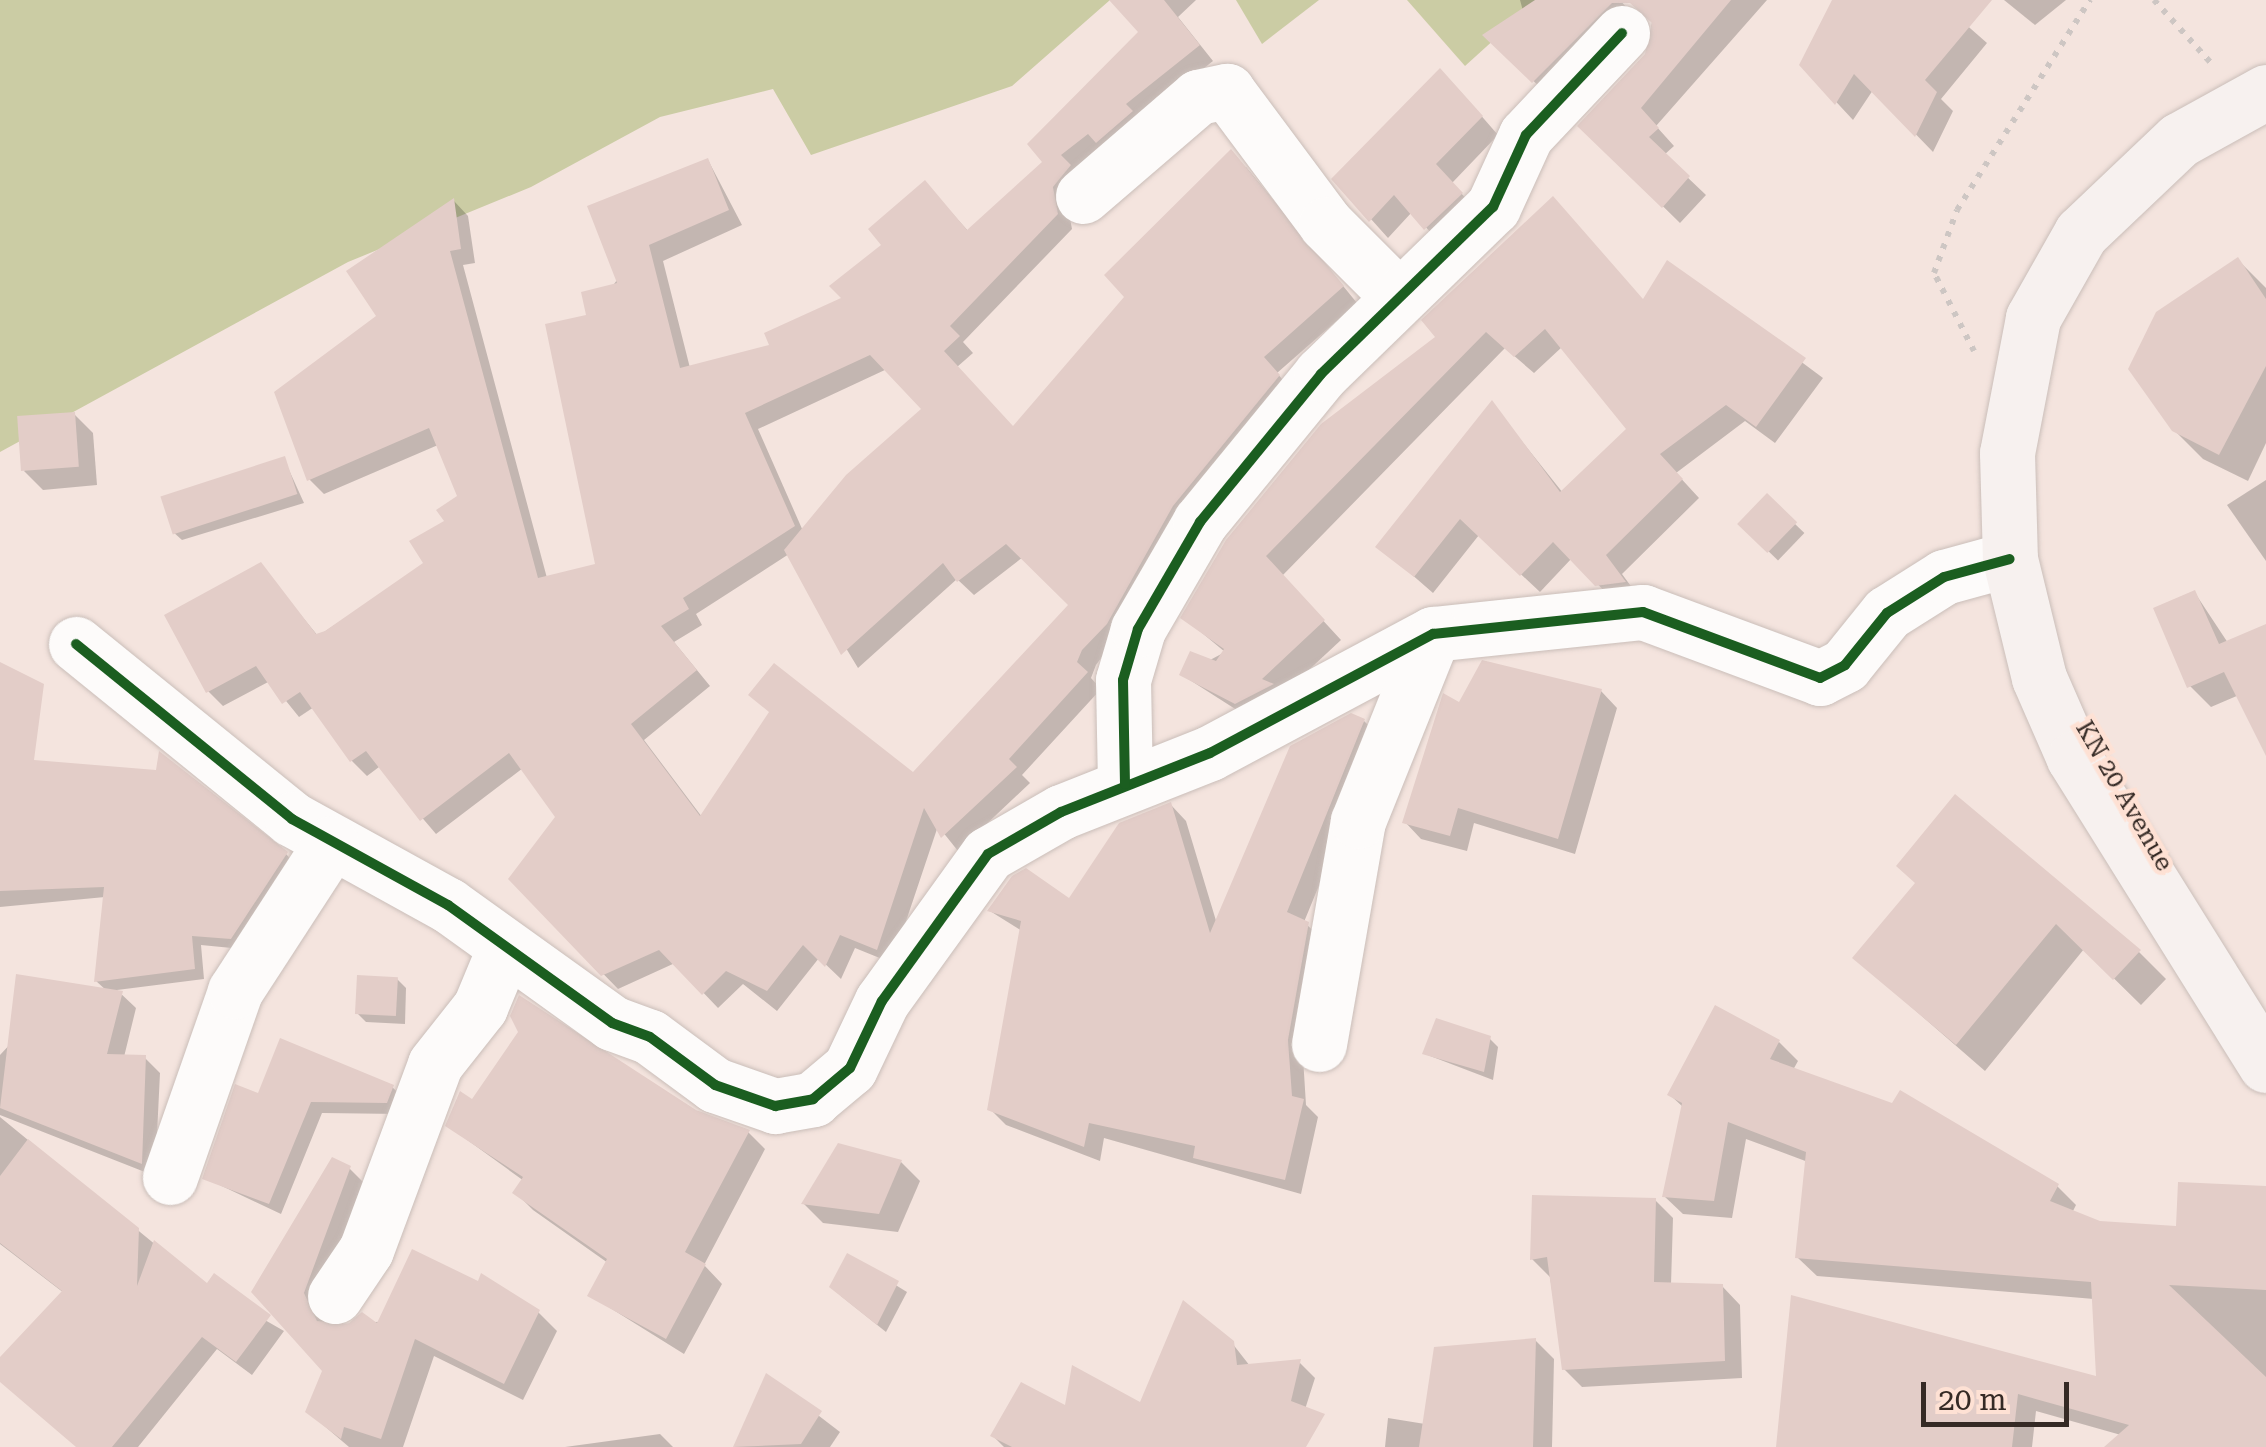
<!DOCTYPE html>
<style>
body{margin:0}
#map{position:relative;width:2266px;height:1447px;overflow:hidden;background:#f4e4de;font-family:"Roboto Serif",serif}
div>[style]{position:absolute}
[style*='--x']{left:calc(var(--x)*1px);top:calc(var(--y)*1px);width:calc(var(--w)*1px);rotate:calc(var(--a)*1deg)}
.forest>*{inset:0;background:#cbcca4}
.shadow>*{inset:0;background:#0003;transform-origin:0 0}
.building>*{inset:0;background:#e3cdc8;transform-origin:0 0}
.path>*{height:6px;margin-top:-3px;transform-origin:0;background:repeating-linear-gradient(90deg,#cdc6c3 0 5px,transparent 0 13px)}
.roads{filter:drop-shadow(0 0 2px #cabeb9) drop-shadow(0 0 2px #cabeb9)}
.minor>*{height:55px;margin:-27.5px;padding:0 27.5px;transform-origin:27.5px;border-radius:27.5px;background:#fdfbfa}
.secondary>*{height:55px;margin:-27.5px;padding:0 27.5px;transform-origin:27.5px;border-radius:27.5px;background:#f7f1ef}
.cycleway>*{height:10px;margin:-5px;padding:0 5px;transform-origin:5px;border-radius:5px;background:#1b5e20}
span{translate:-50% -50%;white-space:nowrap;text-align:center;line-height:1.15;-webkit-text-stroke:9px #fee1d4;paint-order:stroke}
.street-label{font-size:25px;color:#352a25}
.scale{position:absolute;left:1921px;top:1382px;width:148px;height:45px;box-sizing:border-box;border:5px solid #352a25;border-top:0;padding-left:12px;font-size:30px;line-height:35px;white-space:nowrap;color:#352a25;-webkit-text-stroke:8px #fee1d4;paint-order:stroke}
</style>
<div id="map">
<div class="forest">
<div style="clip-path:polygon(0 0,1110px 0,1012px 86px,811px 155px,773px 89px,660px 117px,531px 187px,348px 262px,0 452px)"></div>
<div style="clip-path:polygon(1236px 0,1319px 0,1262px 44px)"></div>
<div style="clip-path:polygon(1407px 0,1538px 0,1465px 66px)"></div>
</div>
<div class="shadow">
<div style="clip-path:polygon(evenodd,1112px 0,1196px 0,1178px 17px,1213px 61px,1139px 120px,1067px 202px,1072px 229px,963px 342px,973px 353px,957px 367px,1014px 429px,1246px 167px,1357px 303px,1277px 373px,1293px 392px,1096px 665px,1091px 678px,1101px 689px,1022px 775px,1030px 783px,958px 851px,938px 826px,892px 963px,855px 948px,841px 979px,819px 958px,777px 1011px,743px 984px,718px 1008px,675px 963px,618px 989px,511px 879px,558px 817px,523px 768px,436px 834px,379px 767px,367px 776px,352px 761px,314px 707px,299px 717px,270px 681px,223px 706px,208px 691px,260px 565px,318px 636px,427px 564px,460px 497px,438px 445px,324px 494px,309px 479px,379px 316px,454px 201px,468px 216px,475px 263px,463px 265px,547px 578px,598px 566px,589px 317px,708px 160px,742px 225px,663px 261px,690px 368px,773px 347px,845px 299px,925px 183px,969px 232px,1045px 162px,1141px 32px,1112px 0,887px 369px,924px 409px,803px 531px,758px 429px,887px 369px,1112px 0,789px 554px,858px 668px,957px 579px,974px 595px,1023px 557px,1071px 605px,913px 775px,702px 817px,644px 740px,710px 686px,674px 642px,702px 625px,696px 614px,789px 554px)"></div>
<div style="clip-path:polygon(1520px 0,1620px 0,1639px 22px,1553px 100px,1486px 35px,1523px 11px)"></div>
<div style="clip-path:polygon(1672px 0,1767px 0,1656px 126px,1674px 146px,1664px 155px,1706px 195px,1680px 223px,1581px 126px,1648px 55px,1652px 21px)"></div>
<div style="clip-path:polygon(1834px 0,1938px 0,1987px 43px,1941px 99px,1953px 111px,1933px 152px,1873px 90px,1853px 120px,1802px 65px)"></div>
<div style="clip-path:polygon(2004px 0,2066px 0,2035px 25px)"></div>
<div style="clip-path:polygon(1458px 89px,1498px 135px,1452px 183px,1478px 212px,1443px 246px,1412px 212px,1388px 238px,1335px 179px)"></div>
<div style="clip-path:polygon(2238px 260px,2266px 288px,2266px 443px,2248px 481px,2203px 459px,2174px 430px)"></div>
<div style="clip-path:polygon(1668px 263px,1823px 378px,1775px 443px,1745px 421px,1676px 473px,1699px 498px,1622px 574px,1641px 600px,1615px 602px,1572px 558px,1540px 592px,1479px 535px,1433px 593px,1379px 546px,1492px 404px,1563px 493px,1629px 429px,1562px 347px,1534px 373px,1505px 348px,1282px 576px,1341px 640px,1254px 721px,1182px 675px,1225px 652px,1184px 618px,1438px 338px,1644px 301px)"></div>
<div style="clip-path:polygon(74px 414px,93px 433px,97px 485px,43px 490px,24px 471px)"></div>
<div style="clip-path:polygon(284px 459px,304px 503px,182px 540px,172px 531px)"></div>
<div style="clip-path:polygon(2266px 480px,2266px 561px,2227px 505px)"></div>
<div style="left:1767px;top:497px;width:52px;height:38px;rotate:44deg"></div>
<div style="clip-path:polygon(2195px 593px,2228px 643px,2266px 627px,2266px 750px,2239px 695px,2211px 707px,2190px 686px)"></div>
<div style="clip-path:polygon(1601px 691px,1617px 708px,1575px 854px,1474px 823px,1467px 851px,1421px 839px,1405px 822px,1460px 706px)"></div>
<div style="clip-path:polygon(1364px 721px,1380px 737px,1304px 922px,1323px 940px,1303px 1057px,1306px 1105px,1318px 1117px,1301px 1194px,1104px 1138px,1100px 1161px,1006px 1125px,990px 1109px,1022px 931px,990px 911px,1069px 902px,1171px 805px,1186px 821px,1217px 924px)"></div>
<div style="clip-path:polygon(0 789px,286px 854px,296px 865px,242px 949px,201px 945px,204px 979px,117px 990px,136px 1008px,124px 1057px,145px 1058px,160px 1073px,155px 1176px,0 1115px,0 1055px,66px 984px,107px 991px,96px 981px,105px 897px,0 907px)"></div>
<div style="clip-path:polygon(1899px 866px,2139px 952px,2166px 979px,2141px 1005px,2084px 949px,1985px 1071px,1855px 958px,1918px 884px)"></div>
<div style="clip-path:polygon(397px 979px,406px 988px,405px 1024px,366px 1022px,357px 1013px)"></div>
<div style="clip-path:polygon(1489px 1038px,1498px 1047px,1493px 1080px,1425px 1054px)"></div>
<div style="clip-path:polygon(1779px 1042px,1798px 1061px,1793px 1070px,2057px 1186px,2076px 1205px,2072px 1213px,2100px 1223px,2179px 1229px,2266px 1189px,2266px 1447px,2107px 1447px,2121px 1435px,2036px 1411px,2032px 1447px,1778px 1447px,1794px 1298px,2099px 1379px,2094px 1299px,1817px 1276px,1798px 1258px,1808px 1162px,1746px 1139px,1732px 1218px,1683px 1214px,1664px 1196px,1683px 1107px,1670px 1095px)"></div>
<div style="clip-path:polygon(392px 1087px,405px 1099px,399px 1114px,322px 1113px,281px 1214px,205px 1178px,259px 1096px)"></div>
<div style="clip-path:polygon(473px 1103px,695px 1112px,748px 1132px,765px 1149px,704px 1265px,722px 1284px,684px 1354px,591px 1296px,608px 1263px,533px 1210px,516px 1193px,524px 1181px,448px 1126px)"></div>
<div style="clip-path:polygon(0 1117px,207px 1287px,284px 1331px,252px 1375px,217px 1349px,138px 1447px,77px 1447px,0 1380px,0 1361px,64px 1293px,0 1244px)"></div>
<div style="clip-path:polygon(901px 1162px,920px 1181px,898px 1232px,823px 1223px,804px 1204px)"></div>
<div style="clip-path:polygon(349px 1168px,368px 1187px,321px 1313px,327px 1325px,538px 1312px,557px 1331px,523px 1400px,434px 1356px,403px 1447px,349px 1447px,308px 1412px,325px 1371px,254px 1291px)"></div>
<div style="clip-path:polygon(1655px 1200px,1673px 1218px,1671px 1285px,1722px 1286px,1740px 1305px,1742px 1378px,1582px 1387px,1564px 1369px,1550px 1277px,1532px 1259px)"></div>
<div style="clip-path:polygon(848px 1256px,907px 1292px,886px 1332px,841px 1296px)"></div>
<div style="clip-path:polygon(1535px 1340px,1554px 1359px,1552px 1447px,1385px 1447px,1388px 1418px,1425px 1424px)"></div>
<div style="clip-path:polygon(1232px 1343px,1250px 1366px,1299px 1362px,1315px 1378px,1293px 1447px,1004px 1447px,993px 1436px,1067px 1409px,1141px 1405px)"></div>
<div style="clip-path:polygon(767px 1376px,840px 1432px,830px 1447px,735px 1447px)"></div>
<div style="clip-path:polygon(660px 1434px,673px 1447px,565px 1447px)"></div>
</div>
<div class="building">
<div style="clip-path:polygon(evenodd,1109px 0,1164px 0,1200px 45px,1126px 104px,1133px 111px,1096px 143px,1088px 134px,1061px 155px,1071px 165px,1053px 187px,1058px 214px,950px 326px,960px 336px,944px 351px,1013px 426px,1124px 297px,1104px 275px,1231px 149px,1344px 286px,1264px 357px,1280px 375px,1173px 506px,1107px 624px,1082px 650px,1077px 662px,1088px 672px,1009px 759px,1017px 767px,941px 838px,924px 808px,877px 950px,840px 935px,825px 967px,803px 945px,767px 991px,726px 971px,702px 995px,659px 950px,601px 976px,508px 879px,555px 817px,509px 753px,420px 821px,366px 751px,350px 762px,300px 692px,282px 704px,256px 666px,206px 693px,164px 615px,261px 562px,316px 634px,325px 631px,423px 563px,409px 541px,444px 521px,436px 510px,457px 496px,429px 428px,307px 481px,274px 392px,376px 316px,346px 271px,454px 198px,461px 249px,450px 251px,538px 578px,595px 564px,545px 324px,586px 315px,581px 292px,617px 283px,587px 206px,708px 158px,729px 210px,649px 245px,680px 368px,769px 345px,764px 333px,841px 298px,829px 286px,881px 245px,868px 229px,925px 180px,967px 230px,1042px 162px,1027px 144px,1138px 32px,1109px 0,870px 355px,921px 409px,846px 475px,784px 550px,841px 655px,943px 563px,957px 582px,1006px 544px,1068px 605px,913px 772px,774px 663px,748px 695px,769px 712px,700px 816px,631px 724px,697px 670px,661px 626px,689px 609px,683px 598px,795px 526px,745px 413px,870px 355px)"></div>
<div style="clip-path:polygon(1535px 0,1731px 0,1641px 108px,1659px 128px,1649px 137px,1690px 176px,1662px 208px,1577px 126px,1645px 54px,1652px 23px,1630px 3px,1612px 3px,1532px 83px,1482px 35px)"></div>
<div style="clip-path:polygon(1832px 0,1992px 0,1925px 80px,1937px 92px,1915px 137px,1854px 74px,1835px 105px,1799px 65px)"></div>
<div style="clip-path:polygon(1440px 68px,1483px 116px,1436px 164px,1463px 193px,1424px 230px,1394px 195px,1369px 222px,1331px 179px)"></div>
<div style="clip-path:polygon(1553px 196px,1643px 299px,1667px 260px,1806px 358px,1756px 427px,1726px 405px,1660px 454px,1683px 479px,1606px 555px,1626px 582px,1595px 586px,1553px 542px,1520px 576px,1460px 519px,1414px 577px,1375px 547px,1492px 400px,1560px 492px,1626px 429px,1545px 329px,1514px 357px,1486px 332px,1266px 556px,1325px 620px,1262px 679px,1274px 684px,1235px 704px,1179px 675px,1190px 651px,1216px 661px,1224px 649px,1180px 618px,1226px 540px,1321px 424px,1435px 337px,1421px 320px)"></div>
<div style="clip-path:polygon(2238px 257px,2266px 299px,2266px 366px,2219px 455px,2172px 431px,2128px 369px,2156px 312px)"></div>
<div style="left:75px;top:412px;width:55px;height:58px;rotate:86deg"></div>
<div style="left:285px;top:456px;width:40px;height:131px;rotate:72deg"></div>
<div style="left:1767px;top:493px;width:42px;height:43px;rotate:44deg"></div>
<div style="clip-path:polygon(2195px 590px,2219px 644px,2266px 624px,2266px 756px,2224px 672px,2187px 688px,2153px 608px)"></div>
<div style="clip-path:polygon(1482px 660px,1602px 689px,1558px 839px,1458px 808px,1450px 836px,1402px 823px,1443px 693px,1459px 702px)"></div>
<div style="clip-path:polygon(0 662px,44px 684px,34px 760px,156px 770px,159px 751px,288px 852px,231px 939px,192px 936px,195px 969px,94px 982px,104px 887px,0 891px)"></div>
<div style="clip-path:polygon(1351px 713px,1365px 719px,1287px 912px,1309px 922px,1288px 1040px,1292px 1096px,1304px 1099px,1285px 1180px,1193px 1158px,1195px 1146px,1089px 1123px,1084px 1147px,987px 1110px,1021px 921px,987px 911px,1012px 876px,1026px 868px,1069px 898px,1119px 823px,1171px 802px,1210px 933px,1290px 746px)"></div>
<div style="clip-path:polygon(1955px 794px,2141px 950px,2113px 980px,2056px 924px,1956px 1045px,1852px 958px,1915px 883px,1896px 866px)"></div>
<div style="clip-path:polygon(16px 974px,123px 991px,107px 1054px,146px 1055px,142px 1164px,0 1108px)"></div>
<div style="left:357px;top:975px;width:41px;height:39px;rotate:3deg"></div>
<div style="clip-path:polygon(519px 995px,696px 1110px,750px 1130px,685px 1252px,706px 1264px,666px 1339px,587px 1296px,607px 1259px,512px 1193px,523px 1177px,445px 1126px,460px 1091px,472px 1099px,518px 1032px,510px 1016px)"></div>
<div style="clip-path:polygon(1715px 1005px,1780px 1040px,1770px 1059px,1892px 1103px,1900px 1090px,2059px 1184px,2050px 1201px,2100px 1221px,2176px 1226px,2178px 1182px,2266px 1186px,2266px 1290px,2169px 1285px,2266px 1377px,2266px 1447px,2104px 1447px,2129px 1425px,2018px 1394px,2012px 1447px,1776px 1447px,1791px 1295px,2096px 1376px,2091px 1282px,1795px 1258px,1806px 1152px,1728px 1122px,1714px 1201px,1662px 1197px,1682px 1103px,1667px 1095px)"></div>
<div style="clip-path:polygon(1436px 1018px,1491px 1036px,1484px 1072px,1422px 1054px)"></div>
<div style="clip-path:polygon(280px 1038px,394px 1085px,387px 1103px,311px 1102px,269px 1204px,202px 1179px,235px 1084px,258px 1093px)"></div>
<div style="clip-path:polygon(28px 1139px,139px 1228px,137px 1286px,154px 1240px,207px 1283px,214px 1273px,271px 1315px,236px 1362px,202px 1337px,112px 1447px,76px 1447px,0 1382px,0 1357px,62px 1291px,0 1243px,0 1176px)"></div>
<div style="clip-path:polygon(838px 1143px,902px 1160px,879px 1214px,801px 1204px)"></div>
<div style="clip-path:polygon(332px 1157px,351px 1166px,304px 1293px,317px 1321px,348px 1324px,362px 1312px,377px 1323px,412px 1249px,478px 1281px,481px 1273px,540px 1310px,504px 1384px,415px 1339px,381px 1439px,344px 1427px,341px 1439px,305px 1412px,322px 1371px,251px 1292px)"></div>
<div style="clip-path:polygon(1532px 1195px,1656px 1198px,1654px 1282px,1723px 1284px,1725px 1361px,1562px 1370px,1547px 1257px,1530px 1260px)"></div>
<div style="clip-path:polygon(847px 1253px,899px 1281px,877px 1325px,829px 1287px)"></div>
<div style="clip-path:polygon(1183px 1300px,1234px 1341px,1237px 1365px,1301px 1359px,1291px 1401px,1325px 1414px,1306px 1447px,1012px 1447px,990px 1436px,1021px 1382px,1065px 1405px,1072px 1365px,1140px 1402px)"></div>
<div style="clip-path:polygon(1536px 1338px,1533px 1447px,1419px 1447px,1434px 1347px)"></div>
<div style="clip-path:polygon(766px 1373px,822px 1411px,801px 1444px,733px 1447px)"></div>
</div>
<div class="path">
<div style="--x:2154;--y:0;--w:84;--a:47.9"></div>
<div style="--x:1974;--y:351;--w:88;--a:-117.1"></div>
<div style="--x:1934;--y:273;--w:67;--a:-69.9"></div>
<div style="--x:1957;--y:210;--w:249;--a:-57.7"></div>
</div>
<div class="roads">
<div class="minor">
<div style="--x:1083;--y:196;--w:152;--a:-40.7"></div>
<div style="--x:1198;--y:97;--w:30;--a:-12"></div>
<div style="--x:1227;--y:91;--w:166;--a:53.3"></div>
<div style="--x:1326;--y:224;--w:99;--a:45"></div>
<div style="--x:76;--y:644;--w:278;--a:39"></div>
<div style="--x:292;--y:819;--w:178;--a:28.9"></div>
<div style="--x:448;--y:905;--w:202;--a:35.7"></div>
<div style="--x:612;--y:1023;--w:40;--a:20.2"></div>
<div style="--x:650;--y:1037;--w:81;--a:36.4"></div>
<div style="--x:715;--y:1085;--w:64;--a:19.3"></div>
<div style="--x:775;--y:1106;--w:39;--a:-10"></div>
<div style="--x:813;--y:1099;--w:48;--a:-40"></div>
<div style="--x:850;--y:1068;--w:74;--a:-64.5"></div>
<div style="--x:882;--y:1001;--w:181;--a:-54.2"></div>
<div style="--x:988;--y:854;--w:84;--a:-29.9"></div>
<div style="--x:1061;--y:812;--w:160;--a:-21.6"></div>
<div style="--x:1210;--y:753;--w:253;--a:-28.1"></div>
<div style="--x:1433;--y:634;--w:211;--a:-6"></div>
<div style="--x:1643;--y:612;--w:189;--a:20.4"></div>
<div style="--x:1820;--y:678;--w:28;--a:-27"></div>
<div style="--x:1845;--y:665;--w:67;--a:-51.1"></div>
<div style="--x:1887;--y:613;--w:67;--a:-32.3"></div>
<div style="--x:1944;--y:577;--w:68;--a:-15.3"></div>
<div style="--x:1125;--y:784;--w:104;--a:-91.1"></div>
<div style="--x:1123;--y:680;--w:53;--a:-73.6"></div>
<div style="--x:1138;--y:629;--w:124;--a:-59.9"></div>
<div style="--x:1200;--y:522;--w:191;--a:-50.7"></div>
<div style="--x:1321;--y:374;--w:240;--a:-44.2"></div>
<div style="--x:1493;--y:207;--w:79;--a:-65.4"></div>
<div style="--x:1526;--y:135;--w:140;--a:-46.7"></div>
<div style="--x:1319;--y:1044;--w:226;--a:-80.1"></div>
<div style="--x:1358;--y:821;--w:201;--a:-68.1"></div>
<div style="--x:170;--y:1177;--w:197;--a:-70.7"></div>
<div style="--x:235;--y:991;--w:176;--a:-57"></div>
<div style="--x:335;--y:1296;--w:55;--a:-56"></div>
<div style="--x:366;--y:1250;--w:198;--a:-69.6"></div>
<div style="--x:435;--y:1064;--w:73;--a:-51.7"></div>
<div style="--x:480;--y:1007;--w:65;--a:-67.4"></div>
</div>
<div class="secondary">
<div style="--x:2266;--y:92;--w:99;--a:151.1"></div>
<div style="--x:2179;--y:140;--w:135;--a:136.5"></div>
<div style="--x:2081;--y:233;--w:98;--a:119.5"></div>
<div style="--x:2033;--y:318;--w:137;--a:100.9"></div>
<div style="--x:2007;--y:453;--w:106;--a:88.4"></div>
<div style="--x:2010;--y:559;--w:122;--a:76.3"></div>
<div style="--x:2039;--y:678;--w:87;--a:66.4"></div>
<div style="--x:2074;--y:758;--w:362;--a:58"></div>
</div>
</div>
<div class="cycleway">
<div style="--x:76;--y:644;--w:278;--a:39"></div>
<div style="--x:292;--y:819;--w:178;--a:28.9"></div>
<div style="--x:448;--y:905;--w:202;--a:35.7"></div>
<div style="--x:612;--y:1023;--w:40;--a:20.2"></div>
<div style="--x:650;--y:1037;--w:81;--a:36.4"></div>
<div style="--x:715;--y:1085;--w:64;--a:19.3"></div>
<div style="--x:775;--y:1106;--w:39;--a:-10"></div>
<div style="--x:813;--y:1099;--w:48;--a:-40"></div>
<div style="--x:850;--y:1068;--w:74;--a:-64.5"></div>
<div style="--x:882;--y:1001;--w:181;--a:-54.2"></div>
<div style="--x:988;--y:854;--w:84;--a:-29.9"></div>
<div style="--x:1061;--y:812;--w:160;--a:-21.6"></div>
<div style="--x:1210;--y:753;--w:253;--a:-28.1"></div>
<div style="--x:1433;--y:634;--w:211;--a:-6"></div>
<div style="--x:1643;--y:612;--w:189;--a:20.4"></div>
<div style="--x:1820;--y:678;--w:28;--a:-27"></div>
<div style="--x:1845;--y:665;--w:67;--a:-51.1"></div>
<div style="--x:1887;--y:613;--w:67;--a:-32.3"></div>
<div style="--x:1944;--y:577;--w:68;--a:-15.3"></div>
<div style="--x:1125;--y:784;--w:104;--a:-91.1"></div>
<div style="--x:1123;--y:680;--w:53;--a:-73.6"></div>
<div style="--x:1138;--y:629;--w:124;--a:-59.9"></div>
<div style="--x:1200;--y:522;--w:191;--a:-50.7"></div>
<div style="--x:1321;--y:374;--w:240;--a:-44.2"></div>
<div style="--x:1493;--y:207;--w:79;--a:-65.4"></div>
<div style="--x:1526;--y:135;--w:140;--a:-46.7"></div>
</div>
<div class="street-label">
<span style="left:2124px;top:796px;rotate:60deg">KN 20 Avenue</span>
</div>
<div class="scale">20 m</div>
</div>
